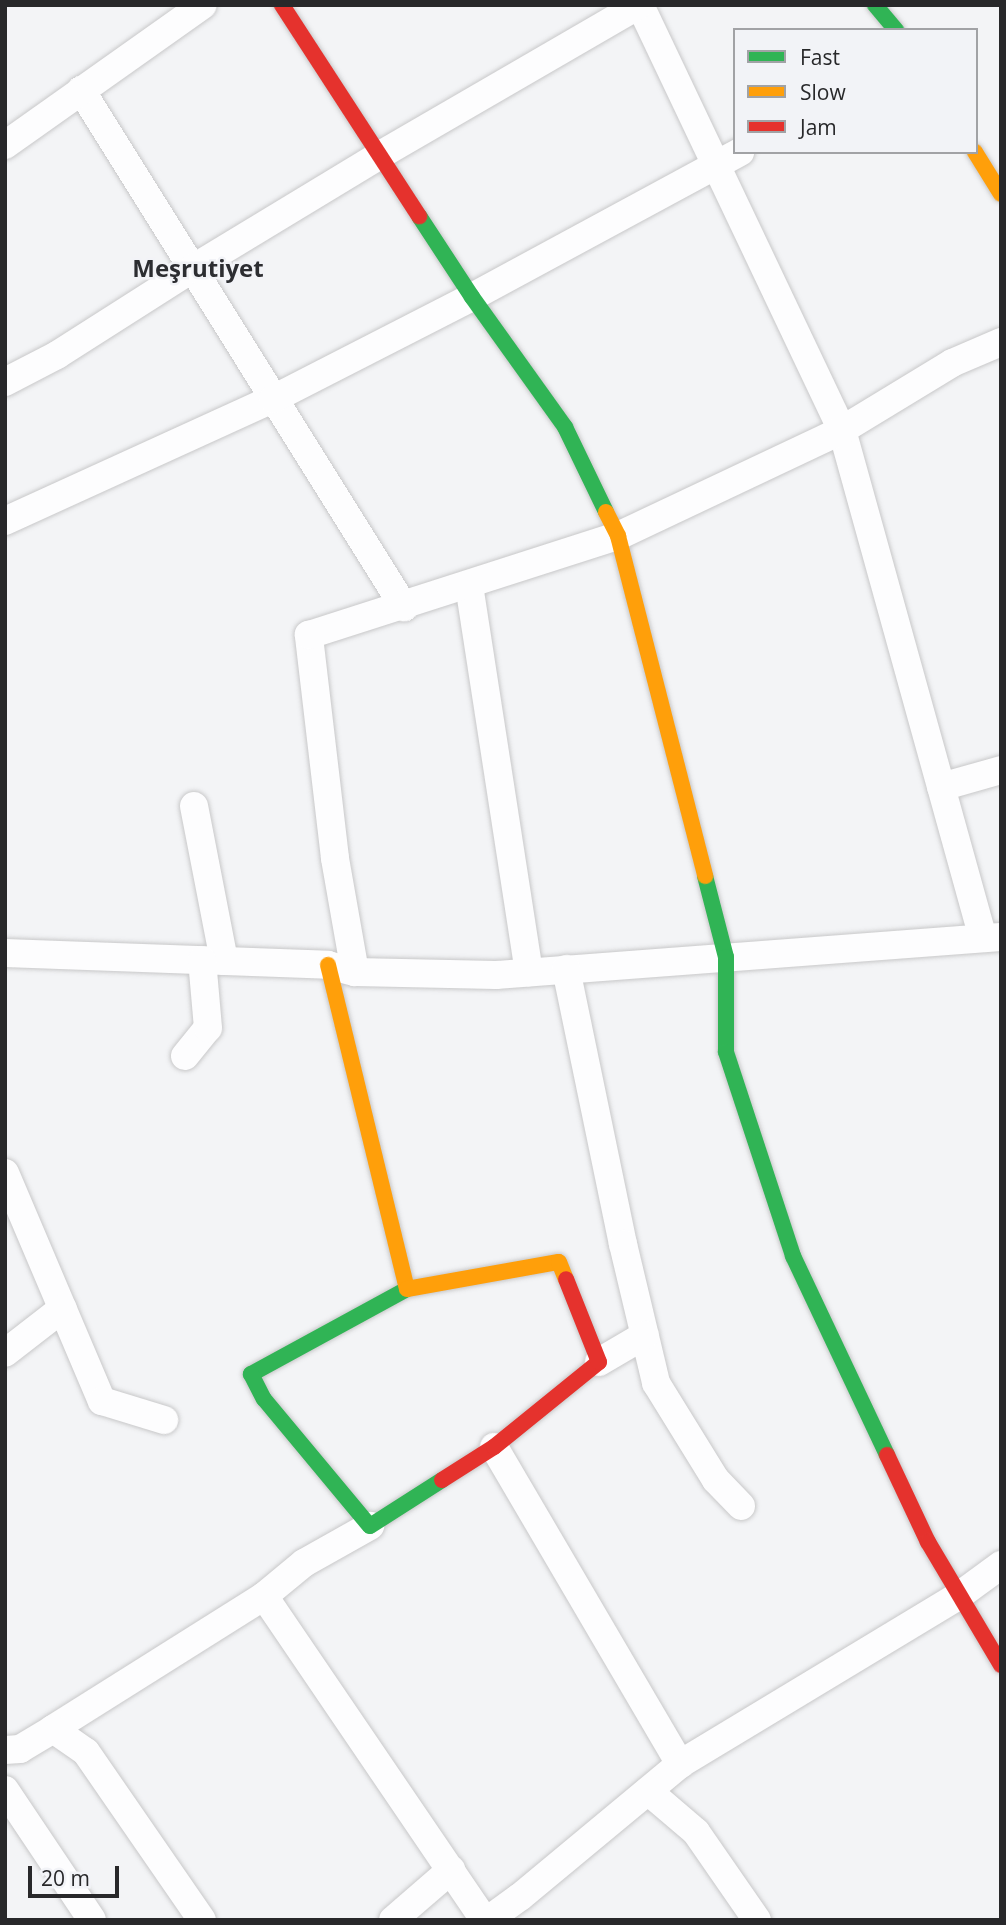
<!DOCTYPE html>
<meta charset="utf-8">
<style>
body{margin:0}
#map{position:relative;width:1006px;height:1925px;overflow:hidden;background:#f3f4f6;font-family:"Open Sans",sans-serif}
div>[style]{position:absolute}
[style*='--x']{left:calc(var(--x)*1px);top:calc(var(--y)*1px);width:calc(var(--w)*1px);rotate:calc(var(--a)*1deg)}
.roads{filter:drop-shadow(0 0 2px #c8c8c9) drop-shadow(0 0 2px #c8c8c9)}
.street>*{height:28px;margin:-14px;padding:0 14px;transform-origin:14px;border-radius:14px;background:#fdfdfe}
.fast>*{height:16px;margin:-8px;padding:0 8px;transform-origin:8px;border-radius:8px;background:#30b455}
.slow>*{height:16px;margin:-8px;padding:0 8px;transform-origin:8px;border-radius:8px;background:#ff9f0a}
.jam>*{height:16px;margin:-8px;padding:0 8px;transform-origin:8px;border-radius:8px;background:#e5322d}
span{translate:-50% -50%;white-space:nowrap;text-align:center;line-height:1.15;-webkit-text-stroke:5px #f2f3f7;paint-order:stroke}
.district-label{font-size:24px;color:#2c2d31;font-weight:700}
.frame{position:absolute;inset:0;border:7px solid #28282a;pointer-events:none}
.legend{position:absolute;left:733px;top:28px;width:245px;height:126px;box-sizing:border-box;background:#f2f3f7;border:2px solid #a1a2a5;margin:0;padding:9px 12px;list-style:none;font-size:21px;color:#28282a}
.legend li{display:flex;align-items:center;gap:14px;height:35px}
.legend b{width:35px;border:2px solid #a1a2a5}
.scale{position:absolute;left:28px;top:1866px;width:91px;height:32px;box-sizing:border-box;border:4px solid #28282a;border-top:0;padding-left:9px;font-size:21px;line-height:24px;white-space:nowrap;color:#28282a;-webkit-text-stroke:5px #f2f3f7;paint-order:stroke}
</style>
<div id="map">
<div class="roads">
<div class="street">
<div style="--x:640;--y:5;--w:471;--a:64.6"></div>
<div style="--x:842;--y:430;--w:527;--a:74.49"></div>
<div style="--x:81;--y:90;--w:610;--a:58"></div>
<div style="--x:5;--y:145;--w:242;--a:-35.3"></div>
<div style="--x:5;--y:382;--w:59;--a:-27.4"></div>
<div style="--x:57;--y:355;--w:160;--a:-32.5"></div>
<div style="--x:192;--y:269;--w:220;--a:-31.2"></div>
<div style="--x:380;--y:155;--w:299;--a:-30.1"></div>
<div style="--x:5;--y:521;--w:294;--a:-24.5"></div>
<div style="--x:273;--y:399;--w:224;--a:-27.1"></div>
<div style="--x:472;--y:297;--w:305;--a:-28.4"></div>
<div style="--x:469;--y:585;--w:392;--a:81.2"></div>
<div style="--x:941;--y:787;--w:62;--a:-15.8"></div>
<div style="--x:194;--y:806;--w:158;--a:79"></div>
<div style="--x:5;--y:953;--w:323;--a:2.1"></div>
<div style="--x:328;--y:965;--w:28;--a:15"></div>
<div style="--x:355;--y:972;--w:141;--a:1.2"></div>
<div style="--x:496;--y:975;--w:506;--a:-4.3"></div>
<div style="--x:566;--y:969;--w:281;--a:78.3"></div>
<div style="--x:623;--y:1244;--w:143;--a:76.6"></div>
<div style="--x:656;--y:1383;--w:114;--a:58.3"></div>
<div style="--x:716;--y:1480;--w:36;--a:46"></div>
<div style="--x:355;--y:972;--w:116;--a:-100"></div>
<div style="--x:335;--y:858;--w:225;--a:-96.7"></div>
<div style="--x:309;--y:635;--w:324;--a:-17.8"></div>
<div style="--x:618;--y:536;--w:248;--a:-25.3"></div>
<div style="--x:842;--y:430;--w:129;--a:-31.3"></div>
<div style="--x:952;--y:363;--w:53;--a:-23.2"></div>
<div style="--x:185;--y:1056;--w:36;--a:-51"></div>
<div style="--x:208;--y:1028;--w:68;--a:-95"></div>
<div style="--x:5;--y:1173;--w:248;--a:67"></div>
<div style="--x:102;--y:1401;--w:65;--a:17"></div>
<div style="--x:5;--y:1353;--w:73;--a:-37.8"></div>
<div style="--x:599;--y:1362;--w:53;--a:-30.4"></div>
<div style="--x:494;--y:1447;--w:368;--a:59.6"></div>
<div style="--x:680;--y:1764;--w:327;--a:-31.1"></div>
<div style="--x:960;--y:1595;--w:51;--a:-36.2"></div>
<div style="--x:264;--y:1596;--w:392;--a:55.8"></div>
<div style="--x:53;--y:1729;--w:249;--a:-32.2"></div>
<div style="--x:264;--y:1596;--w:52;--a:-39.5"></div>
<div style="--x:304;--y:1563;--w:76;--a:-29.3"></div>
<div style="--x:5;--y:1750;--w:15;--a:-4"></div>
<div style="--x:20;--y:1749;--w:39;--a:-31"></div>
<div style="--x:53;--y:1729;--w:40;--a:34.9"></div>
<div style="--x:86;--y:1752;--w:204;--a:55.4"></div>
<div style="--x:5;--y:1790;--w:156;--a:56.2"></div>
<div style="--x:648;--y:1791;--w:63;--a:40.5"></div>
<div style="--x:696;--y:1832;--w:107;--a:55.3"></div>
<div style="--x:393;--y:1920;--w:77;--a:-40.8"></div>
<div style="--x:488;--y:1920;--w:39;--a:-36"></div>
<div style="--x:520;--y:1897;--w:208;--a:-39.7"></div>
</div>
<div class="fast">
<div style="--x:875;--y:5;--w:33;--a:50"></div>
<div style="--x:419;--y:216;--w:97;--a:56.8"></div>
<div style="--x:472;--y:297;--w:160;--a:54.4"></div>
<div style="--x:565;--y:427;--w:94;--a:64.2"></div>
<div style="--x:705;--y:876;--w:84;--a:75.5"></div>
<div style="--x:726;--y:957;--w:95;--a:90"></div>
<div style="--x:726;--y:1052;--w:215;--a:71.8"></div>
<div style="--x:793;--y:1256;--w:220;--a:64.7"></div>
<div style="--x:407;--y:1289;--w:178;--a:151.4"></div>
<div style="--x:251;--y:1374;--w:28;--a:63"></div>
<div style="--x:264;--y:1399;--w:165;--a:50.2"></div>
<div style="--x:370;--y:1526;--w:85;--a:-32.6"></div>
</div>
<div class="slow">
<div style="--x:975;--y:152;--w:49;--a:58.2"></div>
<div style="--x:606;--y:512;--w:27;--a:63"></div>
<div style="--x:618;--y:536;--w:351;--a:75.6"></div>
<div style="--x:328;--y:965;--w:333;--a:76.3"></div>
<div style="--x:407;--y:1289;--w:154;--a:-10.1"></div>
<div style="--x:559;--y:1262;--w:18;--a:68"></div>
</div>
<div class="jam">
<div style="--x:282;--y:5;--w:252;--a:57"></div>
<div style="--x:887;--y:1455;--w:96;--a:64.8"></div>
<div style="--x:928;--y:1542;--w:143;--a:59.3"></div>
<div style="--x:442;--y:1480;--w:62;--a:-32.4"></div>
<div style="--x:494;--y:1447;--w:135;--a:-39"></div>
<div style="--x:599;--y:1362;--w:89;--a:-111.7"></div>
</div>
</div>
<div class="district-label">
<span style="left:198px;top:268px">Meşrutiyet</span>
</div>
<div class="frame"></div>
<ul class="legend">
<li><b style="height:9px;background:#30b455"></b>Fast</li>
<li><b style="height:9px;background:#ff9f0a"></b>Slow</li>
<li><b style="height:9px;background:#e5322d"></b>Jam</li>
</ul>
<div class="scale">20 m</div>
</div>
